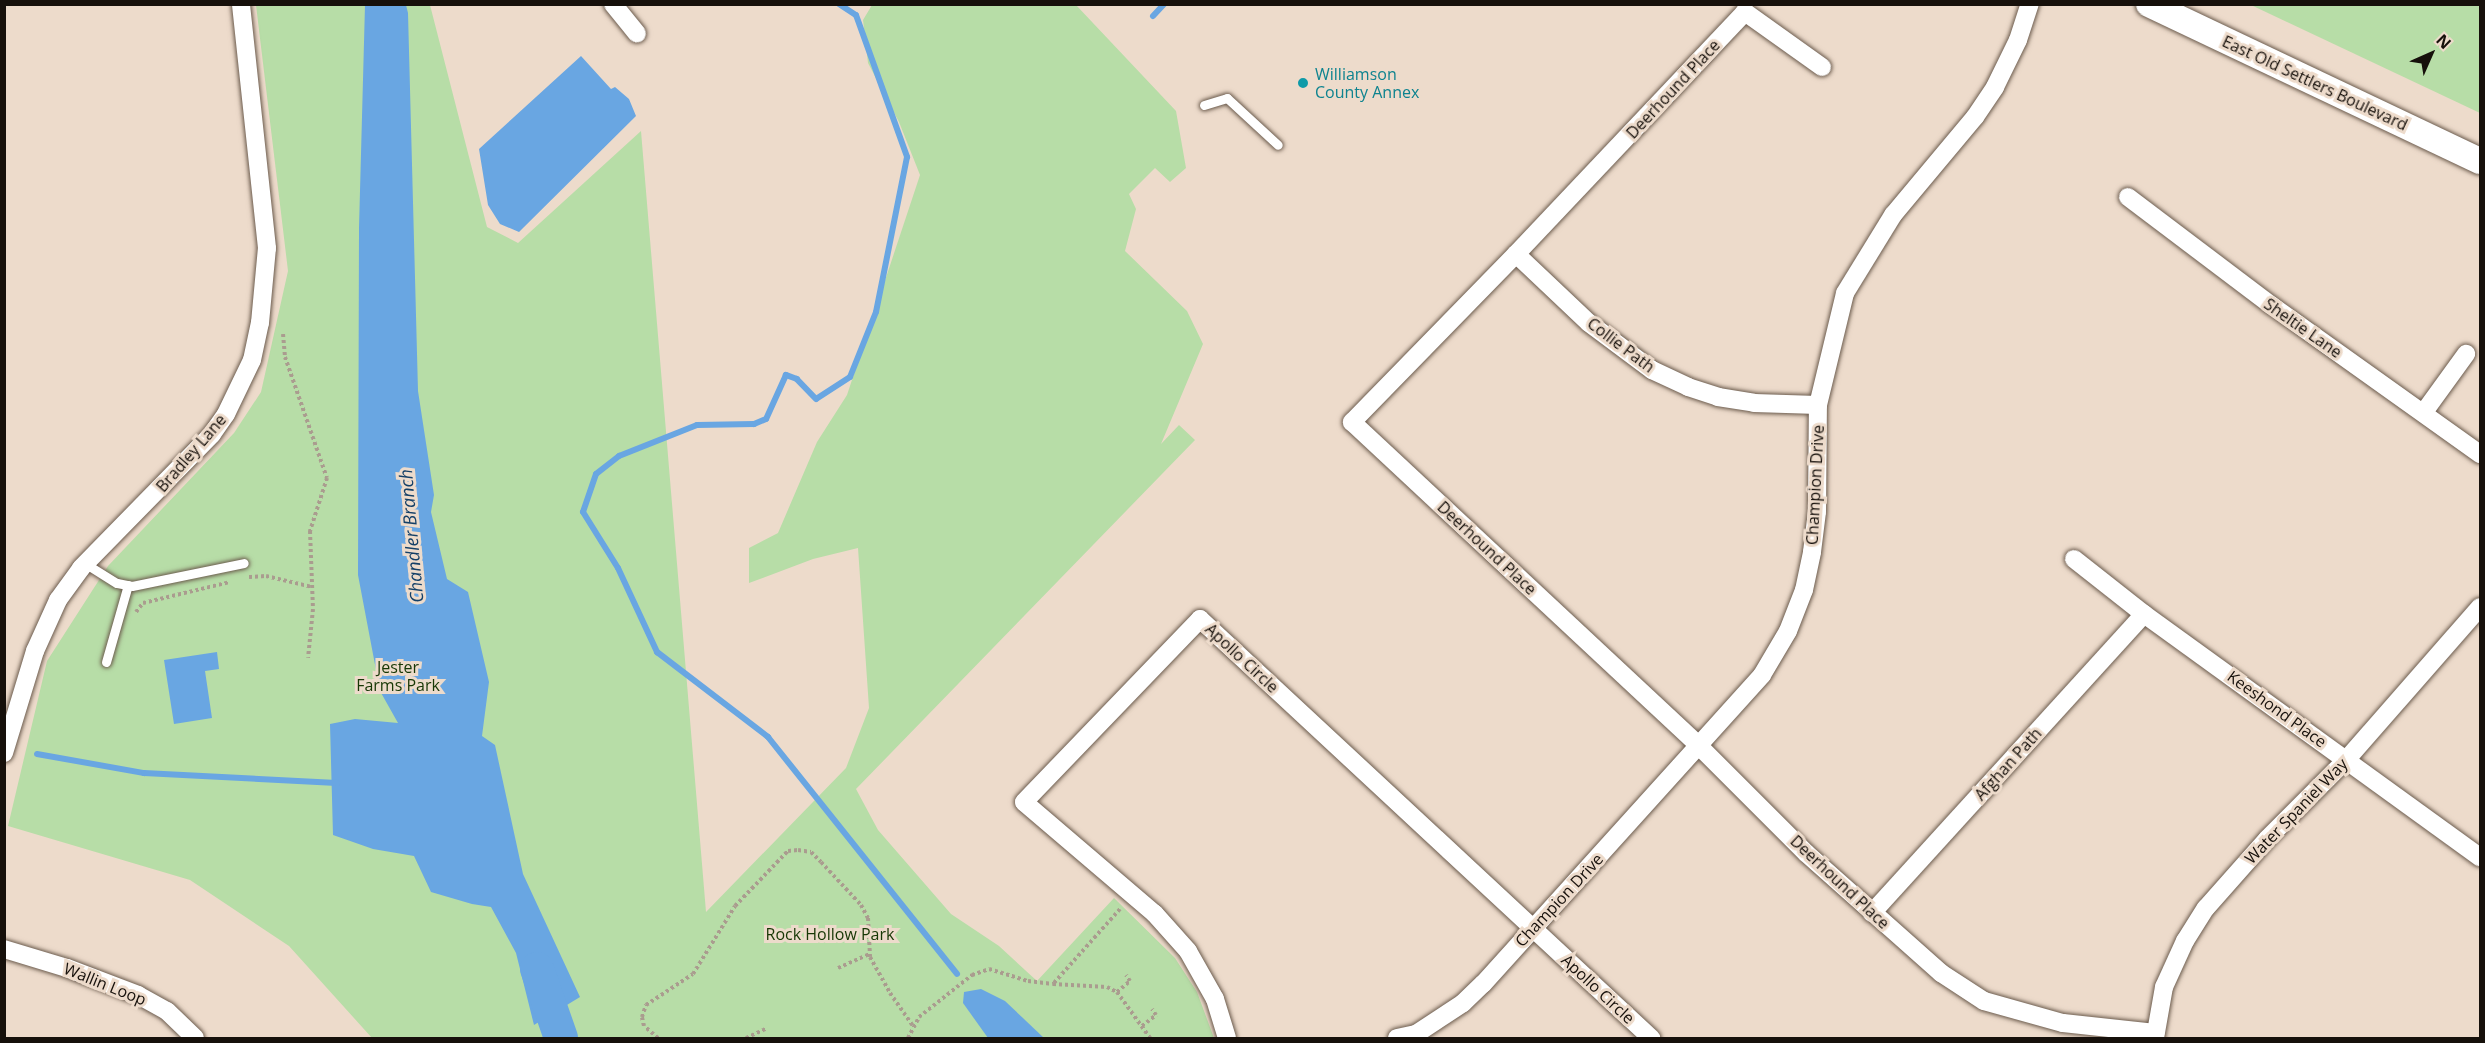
<!DOCTYPE html>
<style>
body{margin:0}
#map{position:relative;width:2485px;height:1043px;overflow:hidden;background:#eddbcb;font-family:"Open Sans",sans-serif}
div>[style]{position:absolute}
[style*='--x']{left:calc(var(--x)*1px);top:calc(var(--y)*1px);width:calc(var(--w)*1px);rotate:calc(var(--a)*1deg)}
.green>*{inset:0;background:#b7dda7}
.water>*{inset:0;background:#69a6e2}
.stream>*{height:6px;margin:-3px;padding:0 3px;transform-origin:3px;border-radius:3px;background:#69a6e2}
.river>*{height:34px;margin:-17px;padding:0 17px;transform-origin:17px;border-radius:17px;background:#69a6e2}
.path>*{height:4px;margin-top:-2px;transform-origin:0;background:repeating-linear-gradient(90deg,#aa9c8f 0 3px,transparent 0 6px)}
.roads{filter:drop-shadow(0 0 2px #6b5b4d) drop-shadow(0 0 2px #6b5b4d)}
.lane>*{height:9px;margin:-4.5px;padding:0 4.5px;transform-origin:4.5px;border-radius:4.5px;background:#fff}
.street>*{height:18px;margin:-9px;padding:0 9px;transform-origin:9px;border-radius:9px;background:#fff}
.secondary>*{height:26px;margin:-13px;padding:0 13px;transform-origin:13px;border-radius:13px;background:#fff}
.dots>*{width:16px;height:16px;translate:-50% -50%;box-sizing:border-box;border:3px solid #eddbcb;border-radius:50%}
span{translate:-50% -50%;white-space:nowrap;text-align:center;line-height:1.15;-webkit-text-stroke:6px #eddbcb;paint-order:stroke}
.culture-label{font-size:16px;color:#0d838f}
.left{translate:0 -50%;text-align:left}
.street-label{font-size:16px;color:#16100b}
.park-label{font-size:16px;color:#173705}
.water-label{font-size:18px;color:#133f67;font-style:italic}
.frame{position:absolute;inset:0;border:6px solid #16100b;pointer-events:none}
.north{position:absolute;left:2401px;top:24px;width:60px;height:60px;-webkit-text-stroke:4px #eddbcb;paint-order:stroke;rotate:45deg;font-size:16px;font-weight:700;line-height:24px;text-align:center;color:#16100b}
.north::after{content:'';display:block;margin:auto;width:21px;height:27px;background:#16100b;clip-path:polygon(50% 0,100% 100%,50% 72%,0 100%)}
</style>
<div id="map">
<div class="green">
<div style="clip-path:polygon(256px 5px,430px 5px,487px 227px,518px 243px,641px 131px,706px 912px,846px 768px,869px 708px,858px 548px,813px 559px,749px 583px,749px 548px,778px 533px,817px 442px,847px 395px,920px 175px,899px 122px,868px 63px,863px 20px,872px 5px,1076px 5px,1176px 111px,1186px 168px,1170px 182px,1155px 168px,1129px 194px,1136px 209px,1125px 251px,1187px 311px,1203px 344px,1161px 444px,1179px 425px,1195px 440px,856px 789px,878px 830px,951px 914px,999px 946px,1037px 981px,1114px 898px,1175px 958px,1197px 992px,1214px 1038px,372px 1038px,289px 946px,190px 880px,8px 826px,47px 661px,108px 566px,234px 433px,261px 392px,288px 271px)"></div>
<div style="clip-path:polygon(2251px 5px,2480px 5px,2480px 113px)"></div>
</div>
<div class="water">
<div style="clip-path:polygon(365px 5px,406px 5px,408px 13px,418px 391px,434px 495px,431px 512px,447px 579px,468px 592px,489px 682px,482px 736px,495px 745px,523px 874px,580px 997px,534px 1025px,516px 953px,491px 907px,472px 904px,431px 892px,414px 856px,373px 849px,333px 835px,330px 724px,355px 719px,398px 723px,380px 691px,358px 575px,359px 228px)"></div>
<div style="clip-path:polygon(581px 56px,611px 89px,615px 87px,629px 99px,636px 116px,519px 232px,500px 224px,488px 205px,479px 149px)"></div>
<div style="clip-path:polygon(217px 652px,219px 669px,205px 671px,212px 718px,174px 724px,164px 660px)"></div>
<div style="clip-path:polygon(981px 989px,1005px 1001px,1044px 1038px,988px 1038px,963px 1003px,964px 992px)"></div>
</div>
<div class="stream">
<div style="--x:839;--y:4;--w:20;--a:33"></div>
<div style="--x:856;--y:15;--w:151;--a:70.2"></div>
<div style="--x:907;--y:157;--w:158;--a:101.3"></div>
<div style="--x:876;--y:312;--w:70;--a:111.8"></div>
<div style="--x:850;--y:377;--w:40;--a:147.1"></div>
<div style="--x:816;--y:399;--w:28;--a:-134"></div>
<div style="--x:797;--y:379;--w:12;--a:-160"></div>
<div style="--x:786;--y:375;--w:48;--a:114.4"></div>
<div style="--x:766;--y:419;--w:13;--a:157"></div>
<div style="--x:754;--y:424;--w:57;--a:179"></div>
<div style="--x:697;--y:425;--w:84;--a:158.3"></div>
<div style="--x:619;--y:456;--w:29;--a:142"></div>
<div style="--x:596;--y:474;--w:40;--a:108.9"></div>
<div style="--x:583;--y:512;--w:66;--a:58"></div>
<div style="--x:618;--y:568;--w:93;--a:65.1"></div>
<div style="--x:657;--y:652;--w:140;--a:37.4"></div>
<div style="--x:768;--y:737;--w:303;--a:51.4"></div>
<div style="--x:1153;--y:16;--w:16;--a:-47"></div>
<div style="--x:37;--y:754;--w:109;--a:10.1"></div>
<div style="--x:144;--y:773;--w:193;--a:3"></div>
</div>
<div class="river">
<div style="--x:537;--y:969;--w:73;--a:70.8"></div>
</div>
<div class="path">
<div style="--x:283;--y:334;--w:23;--a:85"></div>
<div style="--x:285;--y:357;--w:128;--a:70.9"></div>
<div style="--x:327;--y:478;--w:56;--a:107.8"></div>
<div style="--x:310;--y:531;--w:78;--a:87.8"></div>
<div style="--x:313;--y:609;--w:49;--a:95.8"></div>
<div style="--x:249;--y:577;--w:17;--a:-3"></div>
<div style="--x:266;--y:576;--w:47;--a:13.4"></div>
<div style="--x:136;--y:612;--w:11;--a:-52"></div>
<div style="--x:143;--y:603;--w:89;--a:-13.6"></div>
<div style="--x:1120;--y:909;--w:101;--a:131.8"></div>
<div style="--x:1053;--y:984;--w:54;--a:3.2"></div>
<div style="--x:1107;--y:987;--w:11;--a:27"></div>
<div style="--x:1117;--y:992;--w:57;--a:54.3"></div>
<div style="--x:838;--y:968;--w:35;--a:-24"></div>
<div style="--x:1117;--y:992;--w:17;--a:-40"></div>
<div style="--x:1130;--y:981;--w:7;--a:-124"></div>
<div style="--x:1142;--y:1026;--w:18;--a:-38"></div>
<div style="--x:1156;--y:1015;--w:7;--a:-124"></div>
<div style="--x:658;--y:1038;--w:18;--a:-139"></div>
<div style="--x:644;--y:1026;--w:9;--a:-103"></div>
<div style="--x:642;--y:1017;--w:13;--a:-72"></div>
<div style="--x:646;--y:1005;--w:56;--a:-33.4"></div>
<div style="--x:693;--y:974;--w:80;--a:-58.3"></div>
<div style="--x:735;--y:906;--w:76;--a:-46.1"></div>
<div style="--x:788;--y:851;--w:10;--a:-6"></div>
<div style="--x:798;--y:850;--w:13;--a:9"></div>
<div style="--x:811;--y:852;--w:14;--a:45"></div>
<div style="--x:821;--y:862;--w:59;--a:47.1"></div>
<div style="--x:861;--y:905;--w:15;--a:62"></div>
<div style="--x:868;--y:918;--w:39;--a:87"></div>
<div style="--x:870;--y:957;--w:41;--a:60.9"></div>
<div style="--x:890;--y:993;--w:40;--a:55.1"></div>
<div style="--x:746;--y:1038;--w:23;--a:-25"></div>
<div style="--x:908;--y:1038;--w:24;--a:-62"></div>
<div style="--x:919;--y:1017;--w:68;--a:-38.4"></div>
<div style="--x:972;--y:975;--w:18;--a:-19"></div>
<div style="--x:989;--y:969;--w:41;--a:17.1"></div>
<div style="--x:1028;--y:981;--w:25;--a:7"></div>
</div>
<div class="roads">
<div class="lane">
<div style="--x:1204;--y:105;--w:24;--a:-17"></div>
<div style="--x:1227;--y:98;--w:69;--a:42.7"></div>
<div style="--x:86;--y:564;--w:36;--a:32"></div>
<div style="--x:117;--y:583;--w:15;--a:11"></div>
<div style="--x:132;--y:586;--w:114;--a:-11.6"></div>
<div style="--x:106;--y:662;--w:80;--a:-74.1"></div>
</div>
<div class="street">
<div style="--x:613;--y:4;--w:38;--a:51"></div>
<div style="--x:1822;--y:67;--w:95;--a:-144.5"></div>
<div style="--x:1745;--y:12;--w:333;--a:133.4"></div>
<div style="--x:1516;--y:254;--w:235;--a:134.3"></div>
<div style="--x:1352;--y:422;--w:475;--a:43"></div>
<div style="--x:1699;--y:746;--w:151;--a:45"></div>
<div style="--x:1806;--y:853;--w:181;--a:41.6"></div>
<div style="--x:1941;--y:973;--w:51;--a:33.1"></div>
<div style="--x:1984;--y:1001;--w:82;--a:15.6"></div>
<div style="--x:2063;--y:1023;--w:93;--a:6.2"></div>
<div style="--x:2128;--y:197;--w:179;--a:37.1"></div>
<div style="--x:2271;--y:305;--w:257;--a:35.5"></div>
<div style="--x:1516;--y:254;--w:100;--a:43.4"></div>
<div style="--x:1589;--y:323;--w:79;--a:36.7"></div>
<div style="--x:1652;--y:370;--w:40;--a:25"></div>
<div style="--x:1688;--y:387;--w:32;--a:18"></div>
<div style="--x:1718;--y:397;--w:36;--a:9"></div>
<div style="--x:1754;--y:403;--w:64;--a:1.8"></div>
<div style="--x:2424;--y:412;--w:72;--a:-54.1"></div>
<div style="--x:2074;--y:559;--w:89;--a:38.2"></div>
<div style="--x:2144;--y:614;--w:415;--a:35.9"></div>
<div style="--x:4;--y:753;--w:107;--a:-73.1"></div>
<div style="--x:35;--y:651;--w:56;--a:-65.7"></div>
<div style="--x:58;--y:600;--w:39;--a:-54"></div>
<div style="--x:81;--y:568;--w:187;--a:-45.6"></div>
<div style="--x:212;--y:434;--w:24;--a:-55"></div>
<div style="--x:226;--y:414;--w:60;--a:-64.3"></div>
<div style="--x:252;--y:360;--w:38;--a:-78"></div>
<div style="--x:260;--y:323;--w:75;--a:-84.7"></div>
<div style="--x:267;--y:248;--w:245;--a:-96.1"></div>
<div style="--x:1872;--y:913;--w:404;--a:-47.7"></div>
<div style="--x:4;--y:949;--w:66;--a:16.8"></div>
<div style="--x:67;--y:968;--w:76;--a:20.8"></div>
<div style="--x:138;--y:995;--w:33;--a:29"></div>
<div style="--x:167;--y:1011;--w:39;--a:44"></div>
<div style="--x:1227;--y:1038;--w:41;--a:-107.1"></div>
<div style="--x:1215;--y:999;--w:55;--a:-119.4"></div>
<div style="--x:1188;--y:951;--w:50;--a:-131.7"></div>
<div style="--x:1155;--y:914;--w:172;--a:-139.5"></div>
<div style="--x:1024;--y:802;--w:254;--a:-46.1"></div>
<div style="--x:1200;--y:619;--w:616;--a:42.89"></div>
<div style="--x:1397;--y:1038;--w:19;--a:-12"></div>
<div style="--x:1416;--y:1034;--w:56;--a:-33.4"></div>
<div style="--x:1463;--y:1003;--w:28;--a:-44"></div>
<div style="--x:1483;--y:984;--w:416;--a:-47.9"></div>
<div style="--x:1762;--y:675;--w:51;--a:-59.4"></div>
<div style="--x:1788;--y:631;--w:44;--a:-68.7"></div>
<div style="--x:1804;--y:590;--w:39;--a:-78"></div>
<div style="--x:1812;--y:552;--w:40;--a:-82.9"></div>
<div style="--x:1817;--y:512;--w:107;--a:-89.5"></div>
<div style="--x:1818;--y:405;--w:115;--a:-76.4"></div>
<div style="--x:1845;--y:293;--w:92;--a:-58.4"></div>
<div style="--x:1893;--y:215;--w:128;--a:-50.1"></div>
<div style="--x:1975;--y:117;--w:36;--a:-56"></div>
<div style="--x:1995;--y:87;--w:52;--a:-63.9"></div>
<div style="--x:2018;--y:40;--w:38;--a:-72"></div>
<div style="--x:2155;--y:1038;--w:52;--a:-80"></div>
<div style="--x:2164;--y:987;--w:51;--a:-65.5"></div>
<div style="--x:2185;--y:941;--w:39;--a:-58"></div>
<div style="--x:2206;--y:908;--w:92;--a:-48.5"></div>
<div style="--x:2267;--y:839;--w:113;--a:-45"></div>
<div style="--x:2347;--y:759;--w:202;--a:-48.8"></div>
</div>
<div class="secondary">
<div style="--x:2149;--y:4;--w:366;--a:25.4"></div>
</div>
</div>
<div class="dots">
<div style="left:1303px;top:83px;background:#0f9aa8"></div>
</div>
<div class="culture-label">
<span class="left" style="left:1315px;top:83px">Williamson<br>County Annex</span>
</div>
<div class="street-label">
<span style="left:2315px;top:83px;rotate:25deg">East Old Settlers Boulevard</span>
<span style="left:1673px;top:89px;rotate:-47deg">Deerhound Place</span>
<span style="left:2303px;top:328px;rotate:35deg">Sheltie Lane</span>
<span style="left:1621px;top:345px;rotate:37deg">Collie Path</span>
<span style="left:191px;top:453px;rotate:-49deg">Bradley Lane</span>
<span style="left:1815px;top:485px;rotate:-87deg">Champion Drive</span>
<span style="left:1487px;top:548px;rotate:43deg">Deerhound Place</span>
<span style="left:1242px;top:658px;rotate:43deg">Apollo Circle</span>
<span style="left:2277px;top:709px;rotate:36deg">Keeshond Place</span>
<span style="left:2008px;top:764px;rotate:-48deg">Afghan Path</span>
<span style="left:2296px;top:811px;rotate:-46deg">Water Spaniel Way</span>
<span style="left:1840px;top:882px;rotate:43deg">Deerhound Place</span>
<span style="left:1559px;top:900px;rotate:-47deg">Champion Drive</span>
<span style="left:105px;top:984px;rotate:22deg">Wallin Loop</span>
<span style="left:1598px;top:989px;rotate:43deg">Apollo Circle</span>
</div>
<div class="park-label">
<span style="left:398px;top:676px">Jester<br>Farms Park</span>
<span style="left:830px;top:934px">Rock Hollow Park</span>
</div>
<div class="water-label">
<span style="left:411px;top:536px;rotate:-95deg">Chandler Branch</span>
</div>
<div class="frame"></div>
<div class="north">N</div>
</div>
